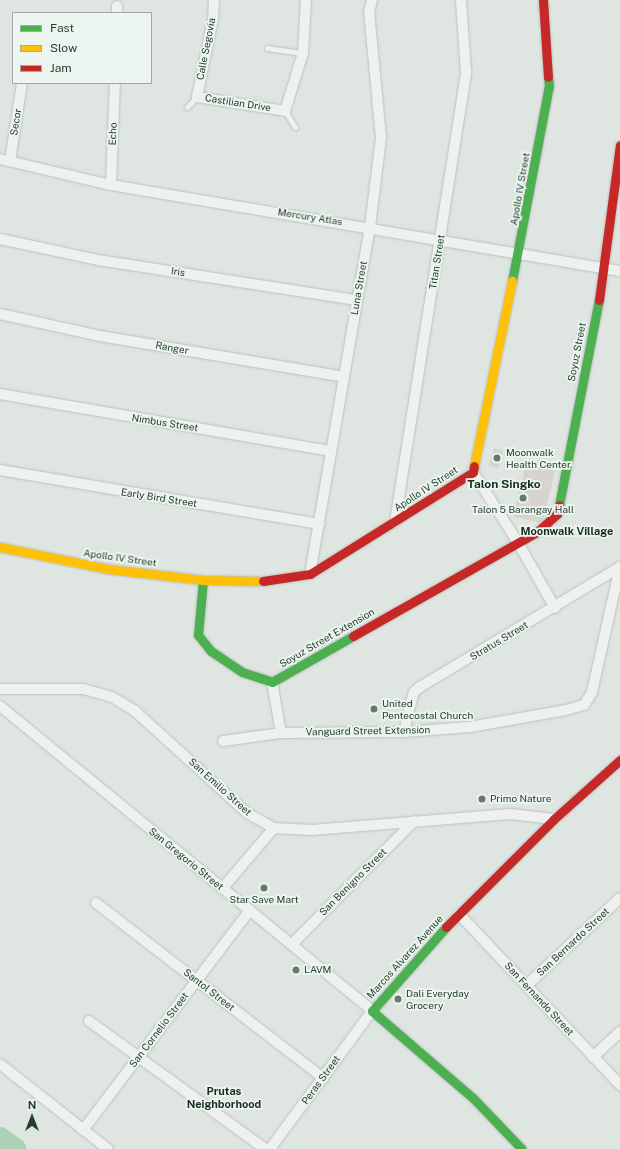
<!DOCTYPE html>
<style>
body{margin:0}
#map{position:relative;width:620px;height:1149px;overflow:hidden;background:#dfe5e1;font-family:"Public Sans",sans-serif}
div>[style]{position:absolute}
[style*='--x']{left:calc(var(--x)*1px);top:calc(var(--y)*1px);width:calc(var(--w)*1px);rotate:calc(var(--a)*1deg)}
.built>*{inset:0;background:#cdd8d0;transform-origin:0 0}
.green>*{inset:0;background:#d7d4ce;transform-origin:0 0}
.river>*{height:22px;margin:-11px;padding:0 11px;transform-origin:11px;border-radius:11px;background:#add1b6}
.roads{filter:drop-shadow(0 0 1px #bcc1be) drop-shadow(0 0 1px #bcc1be)}
.lane>*{height:5px;margin:-2.5px;padding:0 2.5px;transform-origin:2.5px;border-radius:2.5px;background:#eef1ef}
.street>*{height:10px;margin:-5px;padding:0 5px;transform-origin:5px;border-radius:5px;background:#eef1ef}
.fast>*{height:9px;margin:-4.5px;padding:0 4.5px;transform-origin:4.5px;border-radius:4.5px;background:#4caf50}
.slow>*{height:9px;margin:-4.5px;padding:0 4.5px;transform-origin:4.5px;border-radius:4.5px;background:#ffc107}
.jam>*{height:9px;margin:-4.5px;padding:0 4.5px;transform-origin:4.5px;border-radius:4.5px;background:#c62828}
.dots>*{width:11px;height:11px;translate:-50% -50%;box-sizing:border-box;border:2px solid #ecf5ef;border-radius:50%}
span{translate:-50% -50%;white-space:nowrap;text-align:center;line-height:1.15;-webkit-text-stroke:3.5px #ecf5ef;paint-order:stroke}
.street-label{font-size:10px;color:#263e2f}
.poi-label{font-size:10px;color:#263e2f}
.left{translate:0 -50%;text-align:left}
.neighbourhood-label{font-size:11px;color:#192e21;font-weight:700}
.quarter-label{font-size:12px;color:#192e21;font-weight:700}
.legend{position:absolute;left:12px;top:12px;width:140px;height:72px;box-sizing:border-box;background:#ecf5ef;border:1px solid #9daca2;margin:0;padding:5px 7px;list-style:none;font-size:12px;color:#263e2f}
.legend li{display:flex;align-items:center;gap:8px;height:20px}
.legend b{width:20px;border:1px solid #9daca2}
.north{position:absolute;left:12px;top:1097px;width:40px;height:40px;-webkit-text-stroke:3px #ecf5ef;paint-order:stroke;rotate:0deg;font-size:11px;font-weight:700;line-height:16px;text-align:center;color:#263e2f}
.north::after{content:'';display:block;margin:auto;width:14px;height:18px;background:#263e2f;clip-path:polygon(50% 0,100% 100%,50% 72%,0 100%)}
</style>
<div id="map">
<div class="built">
<div style="left:494px;top:448px;width:10px;height:18px;rotate:17deg"></div>
</div>
<div class="green">
<div style="left:527px;top:460px;width:30px;height:58px;rotate:14deg"></div>
</div>
<div class="river">
<div style="--x:0;--y:1138;--w:19;--a:36"></div>
</div>
<div class="roads">
<div class="lane">
<div style="--x:267;--y:48;--w:36;--a:8"></div>
<div style="--x:187;--y:107;--w:14;--a:-45"></div>
<div style="--x:285;--y:111;--w:19;--a:58"></div>
</div>
<div class="street">
<div style="--x:214;--y:0;--w:19;--a:93"></div>
<div style="--x:213;--y:19;--w:80;--a:101.6"></div>
<div style="--x:197;--y:97;--w:89;--a:9"></div>
<div style="--x:285;--y:111;--w:61;--a:-72.8"></div>
<div style="--x:303;--y:53;--w:53;--a:-86.8"></div>
<div style="--x:117;--y:6;--w:7;--a:90"></div>
<div style="--x:0;--y:159;--w:114;--a:13.2"></div>
<div style="--x:111;--y:185;--w:516;--a:9.59"></div>
<div style="--x:10;--y:161;--w:79;--a:-81.3"></div>
<div style="--x:111;--y:185;--w:102;--a:-87.8"></div>
<div style="--x:0;--y:239;--w:100;--a:12.1"></div>
<div style="--x:98;--y:260;--w:262;--a:8.8"></div>
<div style="--x:0;--y:314;--w:102;--a:12.4"></div>
<div style="--x:100;--y:336;--w:247;--a:9.5"></div>
<div style="--x:0;--y:394;--w:336;--a:9.8"></div>
<div style="--x:0;--y:470;--w:324;--a:9.6"></div>
<div style="--x:473;--y:472;--w:82;--a:57.5"></div>
<div style="--x:517;--y:541;--w:77;--a:60.4"></div>
<div style="--x:395;--y:522;--w:456;--a:-81"></div>
<div style="--x:466;--y:72;--w:72;--a:-94"></div>
<div style="--x:310;--y:574;--w:352;--a:-80.2"></div>
<div style="--x:370;--y:227;--w:90;--a:-83"></div>
<div style="--x:381;--y:138;--w:127;--a:-95.4"></div>
<div style="--x:369;--y:12;--w:12;--a:-76"></div>
<div style="--x:272;--y:682;--w:52;--a:80"></div>
<div style="--x:0;--y:689;--w:84;--a:0"></div>
<div style="--x:84;--y:689;--w:29;--a:16"></div>
<div style="--x:112;--y:697;--w:27;--a:31"></div>
<div style="--x:135;--y:711;--w:151;--a:42.3"></div>
<div style="--x:247;--y:813;--w:31;--a:29"></div>
<div style="--x:274;--y:828;--w:38;--a:3"></div>
<div style="--x:312;--y:830;--w:199;--a:-4.6"></div>
<div style="--x:510;--y:814;--w:44;--a:6.5"></div>
<div style="--x:0;--y:706;--w:481;--a:39.3"></div>
<div style="--x:372;--y:1011;--w:172;--a:126.5"></div>
<div style="--x:404;--y:732;--w:31;--a:-77"></div>
<div style="--x:411;--y:702;--w:10;--a:-73"></div>
<div style="--x:414;--y:692;--w:8;--a:-40"></div>
<div style="--x:420;--y:687;--w:233;--a:-31"></div>
<div style="--x:223;--y:741;--w:59;--a:-7.9"></div>
<div style="--x:281;--y:733;--w:123;--a:-0.5"></div>
<div style="--x:404;--y:732;--w:66;--a:-4.3"></div>
<div style="--x:470;--y:727;--w:97;--a:-10"></div>
<div style="--x:566;--y:710;--w:19;--a:-16"></div>
<div style="--x:584;--y:705;--w:15;--a:-58"></div>
<div style="--x:592;--y:692;--w:128;--a:-77.4"></div>
<div style="--x:222;--y:889;--w:80;--a:-49.6"></div>
<div style="--x:96;--y:903;--w:287;--a:37.6"></div>
<div style="--x:459;--y:914;--w:235;--a:46.7"></div>
<div style="--x:292;--y:944;--w:173;--a:-45.2"></div>
<div style="--x:527;--y:985;--w:127;--a:-43.1"></div>
<div style="--x:89;--y:1021;--w:218;--a:36"></div>
<div style="--x:593;--y:1057;--w:37;--a:-43"></div>
<div style="--x:0;--y:1064;--w:137;--a:38.2"></div>
<div style="--x:83;--y:1130;--w:276;--a:-52.8"></div>
</div>
<div class="fast">
<div style="--x:512;--y:281;--w:198;--a:-79.3"></div>
<div style="--x:549;--y:86;--w:9;--a:-96"></div>
<div style="--x:559;--y:505;--w:209;--a:-79"></div>
<div style="--x:203;--y:580;--w:55;--a:95.2"></div>
<div style="--x:198;--y:635;--w:21;--a:51"></div>
<div style="--x:211;--y:651;--w:37;--a:34"></div>
<div style="--x:242;--y:672;--w:32;--a:18"></div>
<div style="--x:272;--y:682;--w:93;--a:-29.6"></div>
<div style="--x:446;--y:927;--w:112;--a:131.4"></div>
<div style="--x:372;--y:1011;--w:135;--a:40.8"></div>
<div style="--x:474;--y:1099;--w:69;--a:46.2"></div>
</div>
<div class="slow">
<div style="--x:474;--y:466;--w:189;--a:-78.4"></div>
<div style="--x:0;--y:547;--w:110;--a:11.5"></div>
<div style="--x:108;--y:569;--w:96;--a:6.6"></div>
<div style="--x:203;--y:580;--w:60;--a:1"></div>
</div>
<div class="jam">
<div style="--x:543;--y:0;--w:77;--a:86.3"></div>
<div style="--x:599;--y:300;--w:156;--a:-82.3"></div>
<div style="--x:263;--y:581;--w:48;--a:-8.5"></div>
<div style="--x:310;--y:574;--w:192;--a:-32"></div>
<div style="--x:473;--y:472;--w:6;--a:-81"></div>
<div style="--x:353;--y:636;--w:211;--a:-29.5"></div>
<div style="--x:537;--y:532;--w:27;--a:-42"></div>
<div style="--x:557;--y:514;--w:9;--a:-77"></div>
<div style="--x:446;--y:927;--w:153;--a:-45"></div>
<div style="--x:554;--y:819;--w:89;--a:-41.8"></div>
</div>
</div>
<div class="dots">
<div style="left:497px;top:458px;background:#67786d"></div>
<div style="left:523px;top:498px;background:#67786d"></div>
<div style="left:374px;top:709px;background:#67786d"></div>
<div style="left:482px;top:799px;background:#67786d"></div>
<div style="left:264px;top:888px;background:#67786d"></div>
<div style="left:296px;top:970px;background:#67786d"></div>
<div style="left:398px;top:999px;background:#67786d"></div>
</div>
<div class="street-label">
<span style="left:206px;top:49px;rotate:-79deg">Calle Segovia</span>
<span style="left:238px;top:103px;rotate:9deg">Castilian Drive</span>
<span style="left:16px;top:122px;rotate:-81deg">Secor</span>
<span style="left:113px;top:134px;rotate:-88deg">Echo</span>
<span style="left:520px;top:189px;rotate:-80deg">Apollo IV Street</span>
<span style="left:310px;top:217px;rotate:9deg">Mercury Atlas</span>
<span style="left:437px;top:262px;rotate:-81deg">Titan Street</span>
<span style="left:178px;top:272px;rotate:9deg">Iris</span>
<span style="left:359px;top:288px;rotate:-80deg">Luna Street</span>
<span style="left:172px;top:348px;rotate:10deg">Ranger</span>
<span style="left:577px;top:352px;rotate:-79deg">Soyuz Street</span>
<span style="left:165px;top:423px;rotate:9deg">Nimbus Street</span>
<span style="left:426px;top:489px;rotate:-33deg">Apollo IV Street</span>
<span style="left:159px;top:498px;rotate:9deg">Early Bird Street</span>
<span style="left:120px;top:558px;rotate:8deg">Apollo IV Street</span>
<span style="left:327px;top:638px;rotate:-30deg">Soyuz Street Extension</span>
<span style="left:499px;top:641px;rotate:-31deg">Stratus Street</span>
<span style="left:368px;top:731px;rotate:-1deg">Vanguard Street Extension</span>
<span style="left:220px;top:787px;rotate:42deg">San Emilio Street</span>
<span style="left:186px;top:859px;rotate:39deg">San Gregorio Street</span>
<span style="left:353px;top:882px;rotate:-45deg">San Benigno Street</span>
<span style="left:573px;top:942px;rotate:-43deg">San Bernardo Street</span>
<span style="left:405px;top:957px;rotate:-48deg">Marcos Alvarez Avenue</span>
<span style="left:209px;top:990px;rotate:38deg">Santol Street</span>
<span style="left:539px;top:999px;rotate:47deg">San Fernando Street</span>
<span style="left:159px;top:1030px;rotate:-53deg">San Cornelio Street</span>
<span style="left:321px;top:1080px;rotate:-54deg">Peras Street</span>
</div>
<div class="poi-label">
<span class="left" style="left:506px;top:458px">Moonwalk<br>Health Center</span>
<span style="left:523px;top:510px">Talon 5 Barangay Hall</span>
<span class="left" style="left:382px;top:709px">United<br>Pentecostal Church</span>
<span class="left" style="left:490px;top:799px">Primo Nature</span>
<span style="left:264px;top:900px">Star Save Mart</span>
<span class="left" style="left:304px;top:970px">LAVM</span>
<span class="left" style="left:406px;top:999px">Dali Everyday<br>Grocery</span>
</div>
<div class="neighbourhood-label">
<span style="left:567px;top:531px">Moonwalk Village</span>
<span style="left:224px;top:1098px">Prutas<br>Neighborhood</span>
</div>
<div class="quarter-label">
<span style="left:504px;top:485px">Talon Singko</span>
</div>
<ul class="legend">
<li><b style="height:5px;background:#4caf50"></b>Fast</li>
<li><b style="height:5px;background:#ffc107"></b>Slow</li>
<li><b style="height:5px;background:#c62828"></b>Jam</li>
</ul>
<div class="north">N</div>
</div>
